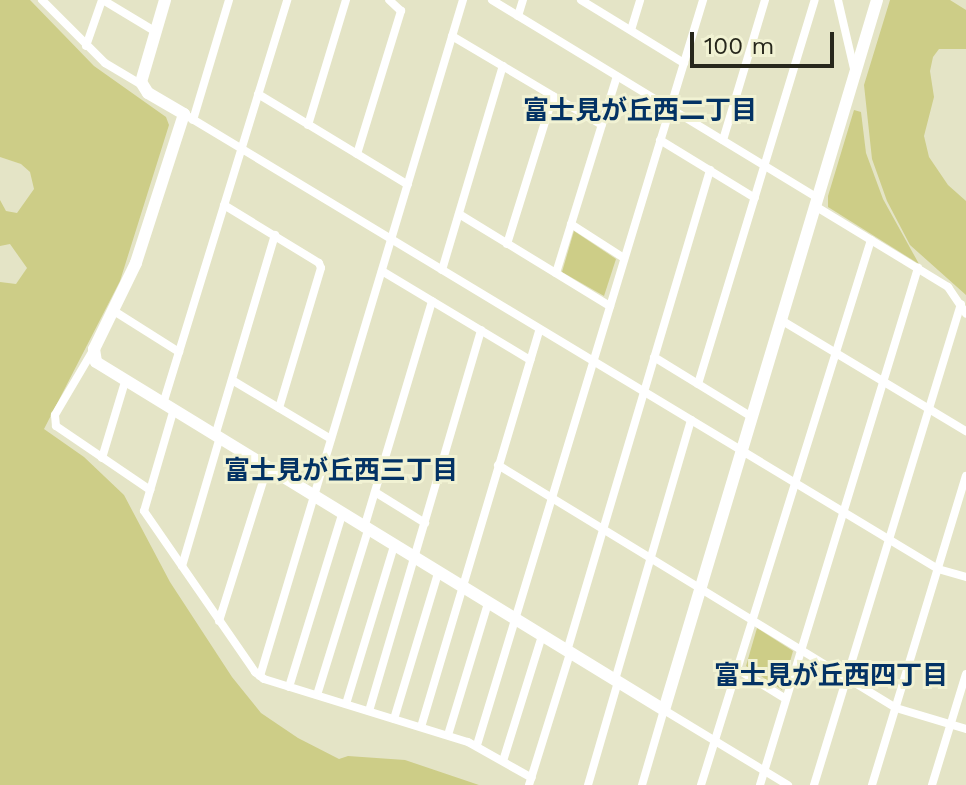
<!DOCTYPE html>
<meta charset="utf-8">
<style>
body{margin:0}
#map{position:relative;width:966px;height:785px;overflow:hidden;background:#e4e4c6;font-family:"Work Sans","Noto Sans JP",sans-serif}
div>[style]{position:absolute}
[style*='--x']{left:calc(var(--x)*1px);top:calc(var(--y)*1px);width:calc(var(--w)*1px);rotate:calc(var(--a)*1deg)}
.green>*{inset:0;background:#cdcd87}
.street>*{height:8px;margin:-4px;padding:0 4px;transform-origin:4px;border-radius:4px;background:#fff}
.secondary>*{height:12px;margin:-6px;padding:0 6px;transform-origin:6px;border-radius:6px;background:#fff}
span{translate:-50% -50%;white-space:nowrap;text-align:center;line-height:1.15;-webkit-text-stroke:6px #f1f2d3;paint-order:stroke}
.neighbourhood-label{font-size:26px;color:#033264;font-weight:700}
.scale{position:absolute;left:690px;top:32px;width:144px;height:36px;box-sizing:border-box;border:4px solid #27271c;border-top:0;padding-left:10px;font-size:24px;line-height:28px;white-space:nowrap;color:#27271c;-webkit-text-stroke:6px #f1f2d3;paint-order:stroke}
</style>
<div id="map">
<div class="green">
<div style="clip-path:polygon(0 0,30px 0,94px 66px,166px 117px,169px 125px,120px 281px,44px 429px,84px 457px,124px 495px,170px 582px,232px 677px,261px 713px,298px 738px,339px 759px,348px 756px,405px 760px,479px 785px,0 785px,0 282px,16px 284px,27px 268px,10px 244px,0 246px,0 200px,6px 211px,17px 213px,34px 189px,30px 172px,21px 164px,0 157px)"></div>
<div style="clip-path:polygon(890px 0,950px 0,966px 10px,966px 49px,939px 49px,933px 57px,930px 71px,934px 97px,924px 136px,929px 157px,948px 185px,966px 201px,966px 295px,910px 245px,887px 201px,872px 159px,864px 85px)"></div>
<div style="clip-path:polygon(854px 110px,861px 112px,866px 153px,883px 199px,919px 264px,828px 207px,828px 196px)"></div>
<div style="clip-path:polygon(574px 231px,616px 259px,604px 296px,562px 272px)"></div>
<div style="clip-path:polygon(757px 628px,793px 651px,782px 690px,746px 666px)"></div>
</div>
<div class="street">
<div style="--x:42;--y:0;--w:89;--a:45"></div>
<div style="--x:105;--y:63;--w:43;--a:30.7"></div>
<div style="--x:103;--y:0;--w:62;--a:31.1"></div>
<div style="--x:492;--y:0;--w:381;--a:31.3"></div>
<div style="--x:581;--y:0;--w:121;--a:31.5"></div>
<div style="--x:838;--y:0;--w:71;--a:76.9"></div>
<div style="--x:518;--y:16;--w:17;--a:-73"></div>
<div style="--x:631;--y:30;--w:31;--a:-73"></div>
<div style="--x:452;--y:36;--w:174;--a:30.7"></div>
<div style="--x:86;--y:46;--w:49;--a:-70.8"></div>
<div style="--x:258;--y:94;--w:175;--a:31.2"></div>
<div style="--x:184;--y:114;--w:881;--a:31.11"></div>
<div style="--x:938;--y:569;--w:29;--a:16"></div>
<div style="--x:193;--y:120;--w:125;--a:-73.3"></div>
<div style="--x:308;--y:125;--w:131;--a:-73.1"></div>
<div style="--x:660;--y:140;--w:111;--a:31.4"></div>
<div style="--x:723;--y:140;--w:146;--a:-73.3"></div>
<div style="--x:357;--y:154;--w:150;--a:-72.9"></div>
<div style="--x:401;--y:11;--w:16;--a:-137"></div>
<div style="--x:224;--y:205;--w:111;--a:31.4"></div>
<div style="--x:319;--y:263;--w:5;--a:68"></div>
<div style="--x:321;--y:268;--w:146;--a:106.7"></div>
<div style="--x:815;--y:206;--w:156;--a:31.3"></div>
<div style="--x:948;--y:287;--w:32;--a:56"></div>
<div style="--x:459;--y:214;--w:177;--a:31.4"></div>
<div style="--x:571;--y:224;--w:63;--a:32.7"></div>
<div style="--x:507;--y:244;--w:155;--a:-72.7"></div>
<div style="--x:442;--y:270;--w:213;--a:-73.4"></div>
<div style="--x:382;--y:271;--w:173;--a:31"></div>
<div style="--x:556;--y:273;--w:206;--a:-72.8"></div>
<div style="--x:114;--y:311;--w:77;--a:32.2"></div>
<div style="--x:781;--y:320;--w:216;--a:31"></div>
<div style="--x:95;--y:347;--w:79;--a:120.5"></div>
<div style="--x:55;--y:415;--w:11;--a:85"></div>
<div style="--x:56;--y:426;--w:114;--a:34.2"></div>
<div style="--x:654;--y:357;--w:115;--a:31.5"></div>
<div style="--x:232;--y:380;--w:115;--a:30.8"></div>
<div style="--x:698;--y:384;--w:401;--a:-73.1"></div>
<div style="--x:163;--y:404;--w:423;--a:-72.9"></div>
<div style="--x:173;--y:412;--w:103;--a:106.3"></div>
<div style="--x:144;--y:511;--w:196;--a:55.4"></div>
<div style="--x:255;--y:672;--w:11;--a:38"></div>
<div style="--x:264;--y:679;--w:214;--a:17.2"></div>
<div style="--x:468;--y:742;--w:73;--a:29.4"></div>
<div style="--x:215;--y:436;--w:210;--a:-73.4"></div>
<div style="--x:102;--y:458;--w:79;--a:-73.2"></div>
<div style="--x:498;--y:465;--w:466;--a:31.4"></div>
<div style="--x:896;--y:708;--w:73;--a:16.7"></div>
<div style="--x:375;--y:492;--w:59;--a:31.8"></div>
<div style="--x:364;--y:528;--w:237;--a:-73.3"></div>
<div style="--x:182;--y:566;--w:131;--a:-73.6"></div>
<div style="--x:219;--y:621;--w:159;--a:-72.5"></div>
<div style="--x:567;--y:651;--w:502;--a:-73.44"></div>
<div style="--x:737;--y:669;--w:57;--a:31.5"></div>
<div style="--x:260;--y:676;--w:706;--a:-73.29"></div>
<div style="--x:615;--y:680;--w:271;--a:-73.7"></div>
<div style="--x:289;--y:687;--w:180;--a:-72.9"></div>
<div style="--x:317;--y:695;--w:173;--a:-72.8"></div>
<div style="--x:346;--y:704;--w:165;--a:-73.1"></div>
<div style="--x:369;--y:711;--w:397;--a:-73.6"></div>
<div style="--x:394;--y:719;--w:152;--a:-73.2"></div>
<div style="--x:421;--y:727;--w:415;--a:-73.4"></div>
<div style="--x:448;--y:735;--w:138;--a:-73.1"></div>
<div style="--x:477;--y:745;--w:779;--a:-73.12"></div>
<div style="--x:503;--y:761;--w:131;--a:-72.7"></div>
<div style="--x:529;--y:785;--w:138;--a:-72.7"></div>
<div style="--x:588;--y:785;--w:107;--a:-73.8"></div>
<div style="--x:642;--y:785;--w:78;--a:-73.7"></div>
<div style="--x:664;--y:710;--w:145;--a:31.2"></div>
<div style="--x:701;--y:785;--w:571;--a:-72.68"></div>
<div style="--x:760;--y:785;--w:541;--a:-73.01"></div>
<div style="--x:814;--y:785;--w:503;--a:-73.01"></div>
<div style="--x:872;--y:785;--w:323;--a:-73.1"></div>
<div style="--x:932;--y:785;--w:116;--a:-73"></div>
</div>
<div class="secondary">
<div style="--x:165;--y:0;--w:85;--a:106.3"></div>
<div style="--x:141;--y:82;--w:13;--a:58"></div>
<div style="--x:148;--y:93;--w:42;--a:30.3"></div>
<div style="--x:184;--y:114;--w:157;--a:107.9"></div>
<div style="--x:136;--y:263;--w:96;--a:116"></div>
<div style="--x:94;--y:349;--w:13;--a:81"></div>
<div style="--x:96;--y:362;--w:666;--a:31.49"></div>
<div style="--x:664;--y:710;--w:741;--a:-73.3"></div>
</div>
<div class="neighbourhood-label">
<span style="left:640px;top:111px">富士見が丘西二丁目</span>
<span style="left:341px;top:471px">富士見が丘西三丁目</span>
<span style="left:831px;top:676px">富士見が丘西四丁目</span>
</div>
<div class="scale">100 m</div>
</div>
